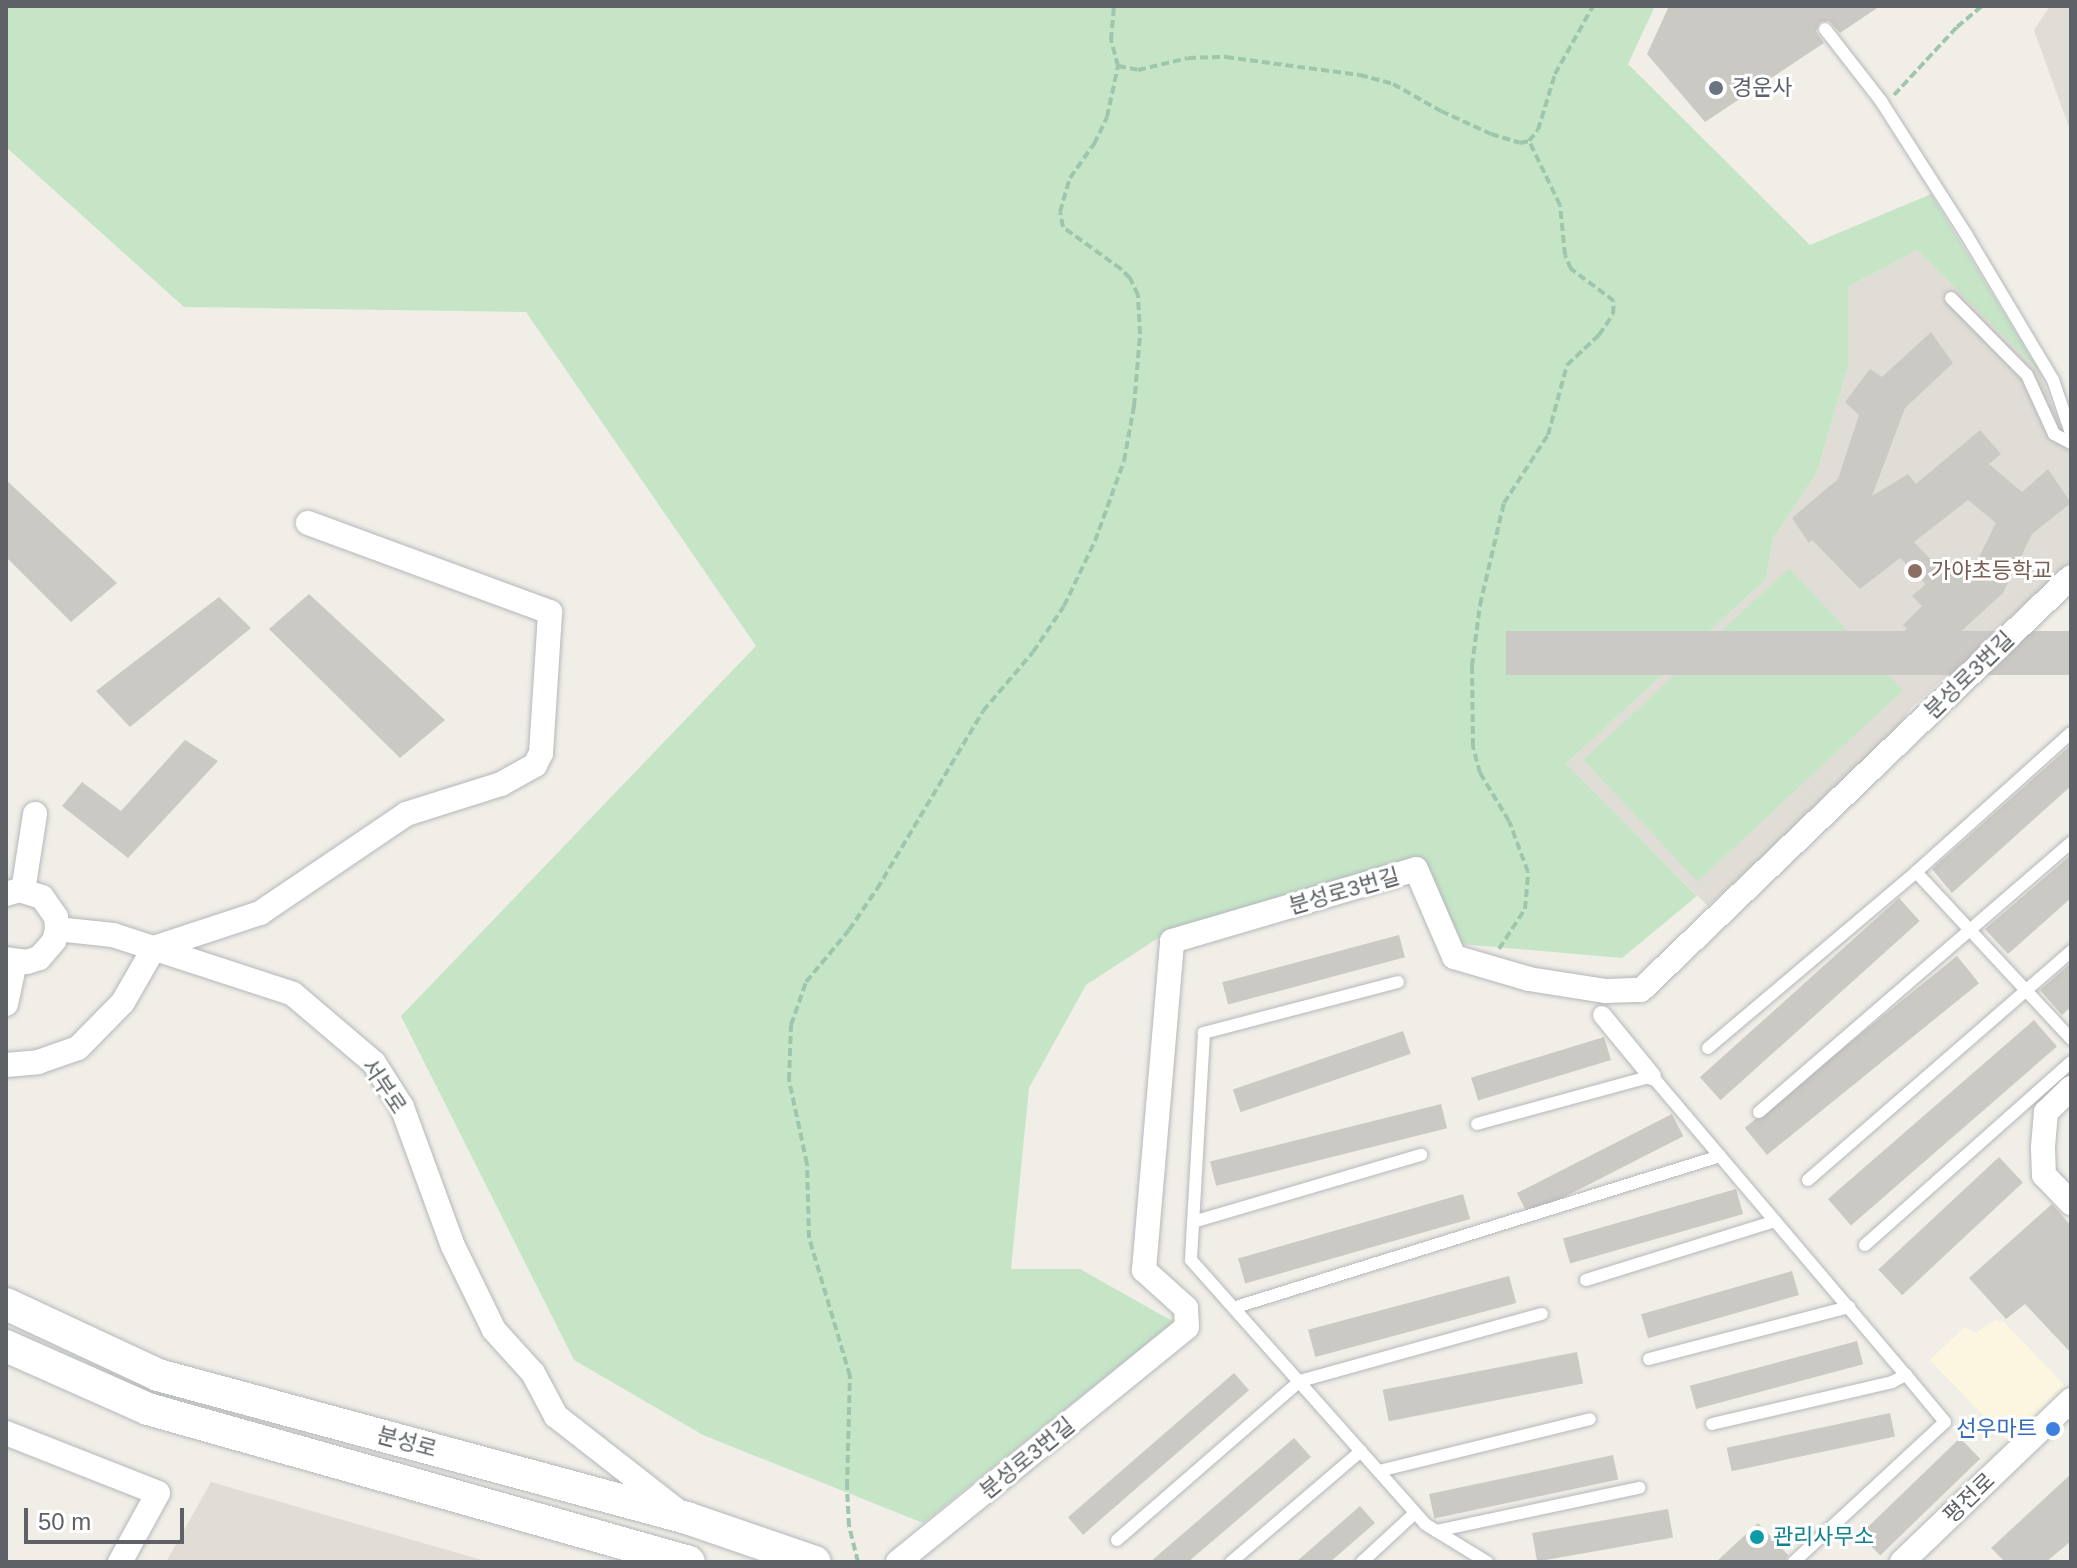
<!DOCTYPE html>
<meta charset="utf-8">
<style>
body{margin:0}
#map{position:relative;width:2077px;height:1568px;overflow:hidden;background:#f0eee7;font-family:Arial,"Noto Sans KR",sans-serif}
div>[style]{position:absolute}
[style*='--x']{left:calc(var(--x)*1px);top:calc(var(--y)*1px);width:calc(var(--w)*1px);rotate:calc(var(--a)*1deg)}
.commercial>*{inset:0;background:#fcf6e0}
.education>*{inset:0;background:#dfddd5}
.green>*{inset:0;background:#c6e5c7;transform-origin:0 0}
.building>*{inset:0;background:#cbc9c4;transform-origin:0 0}
.path>*{height:4px;margin-top:-2px;transform-origin:0;background:repeating-linear-gradient(90deg,#9ec6ac 0 8px,transparent 0 12px)}
.roads{filter:drop-shadow(0 0 2px #b4b7bb) drop-shadow(0 0 2px #b4b7bb)}
.service>*{height:12px;margin:-6px;padding:0 6px;transform-origin:6px;border-radius:6px;background:#fff}
.pedestrian>*{height:18px;margin:-9px;padding:0 9px;transform-origin:9px;border-radius:9px;background:#fff}
.minor>*{height:24px;margin:-12px;padding:0 12px;transform-origin:12px;border-radius:12px;background:#fff}
.secondary>*{height:32px;margin:-16px;padding:0 16px;transform-origin:16px;border-radius:16px;background:#fff}
.dots>*{width:22px;height:22px;translate:-50% -50%;box-sizing:border-box;border:4px solid #fff;border-radius:50%}
span{translate:-50% -50%;white-space:nowrap;text-align:center;line-height:1.15;-webkit-text-stroke:6px #fff;paint-order:stroke}
.worship-label{font-size:22px;color:#5b616d}
.left{translate:0 -50%;text-align:left}
.education-label{font-size:22px;color:#785e54}
.street-label{font-size:22px;color:#5e6266}
.shop-label{font-size:22px;color:#366cbe}
.right{translate:-100% -50%;text-align:right}
.culture-label{font-size:22px;color:#0d838f}
.frame{position:absolute;inset:0;border:8px solid #5e6266;pointer-events:none}
.scale{position:absolute;left:24px;top:1508px;width:160px;height:36px;box-sizing:border-box;border:4px solid #5e6266;border-top:0;padding-left:10px;font-size:24px;line-height:28px;white-space:nowrap;color:#5e6266;-webkit-text-stroke:6px #fff;paint-order:stroke}
</style>
<div id="map">
<div class="commercial">
<div style="clip-path:polygon(1995px 1320px,2004px 1322px,2066px 1387px,2008px 1441px,1930px 1360px,1965px 1327px,1975px 1333px)"></div>
</div>
<div class="education">
<div style="clip-path:polygon(2050px 6px,2071px 6px,2071px 133px,2034px 30px)"></div>
<div style="clip-path:polygon(1917px 250px,2040px 372px,2071px 454px,2071px 562px,1911px 708px,1880px 750px,1708px 906px,1565px 765px,1766px 579px,1773px 538px,1817px 472px,1848px 366px,1848px 287px)"></div>
<div style="clip-path:polygon(211px 1482px,489px 1562px,166px 1562px)"></div>
</div>
<div class="green">
<div style="clip-path:polygon(6px 6px,1655px 6px,1628px 64px,1810px 245px,1931px 194px,2040px 372px,1917px 250px,1848px 287px,1848px 366px,1817px 472px,1773px 538px,1766px 579px,1566px 764px,1697px 896px,1622px 958px,1460px 944px,1421px 857px,1158px 938px,1086px 985px,1029px 1088px,1011px 1269px,1080px 1269px,1174px 1322px,923px 1523px,703px 1435px,574px 1360px,401px 1016px,756px 646px,526px 312px,184px 307px,6px 147px)"></div>
<div style="left:1789px;top:568px;width:167px;height:281px;rotate:47deg"></div>
</div>
<div class="building">
<div style="clip-path:polygon(1669px 6px,1880px 6px,1840px 33px,1829px 21px,1820px 22px,1816px 31px,1824px 43px,1705px 122px,1647px 54px)"></div>
<div style="clip-path:polygon(evenodd,1931px 332px,1953px 363px,1905px 408px,1872px 496px,1908px 474px,1916px 484px,1980px 430px,2001px 454px,1989px 464px,2022px 492px,2048px 469px,2071px 503px,2032px 534px,2003px 593px,1920px 669px,1893px 638px,1907px 629px,1903px 625px,1922px 606px,1912px 596px,1926px 584px,1900px 558px,1860px 589px,1812px 540px,1809px 543px,1792px 518px,1838px 479px,1859px 415px,1845px 402px,1870px 369px,1882px 377px,1931px 332px,1968px 500px,1996px 523px,1971px 573px,1957px 559px,1942px 571px,1914px 542px,1968px 500px)"></div>
<div style="clip-path:polygon(6px 480px,117px 583px,71px 622px,6px 557px)"></div>
<div style="clip-path:polygon(309px 594px,445px 720px,400px 758px,269px 629px)"></div>
<div style="clip-path:polygon(219px 597px,251px 628px,130px 727px,96px 691px)"></div>
<div style="left:2071px;top:631px;width:44px;height:565px;rotate:90deg"></div>
<div style="clip-path:polygon(185px 740px,218px 761px,128px 858px,62px 806px,82px 782px,121px 811px)"></div>
<div style="clip-path:polygon(2071px 745px,2071px 786px,1952px 893px,1932px 869px)"></div>
<div style="clip-path:polygon(2071px 855px,2071px 898px,2008px 954px,1985px 929px)"></div>
<div style="left:1899px;top:898px;width:31px;height:268px;rotate:48deg"></div>
<div style="left:1399px;top:935px;width:23px;height:183px;rotate:75deg"></div>
<div style="left:1957px;top:956px;width:35px;height:273px;rotate:51deg"></div>
<div style="clip-path:polygon(2071px 963px,2071px 1007px,2062px 1015px,2040px 990px)"></div>
<div style="left:2034px;top:1020px;width:35px;height:273px;rotate:49deg"></div>
<div style="left:1403px;top:1031px;width:24px;height:180px;rotate:71deg"></div>
<div style="left:1604px;top:1037px;width:24px;height:139px;rotate:73deg"></div>
<div style="left:1441px;top:1104px;width:25px;height:238px;rotate:76deg"></div>
<div style="left:1672px;top:1114px;width:25px;height:174px;rotate:63deg"></div>
<div style="left:1999px;top:1157px;width:35px;height:165px;rotate:47deg"></div>
<div style="left:1736px;top:1189px;width:26px;height:180px;rotate:74deg"></div>
<div style="left:1463px;top:1194px;width:26px;height:234px;rotate:74deg"></div>
<div style="clip-path:polygon(2052px 1204px,2071px 1226px,2071px 1353px,2025px 1304px,2006px 1319px,1969px 1278px)"></div>
<div style="left:1792px;top:1271px;width:25px;height:157px;rotate:74deg"></div>
<div style="left:1509px;top:1276px;width:28px;height:208px;rotate:75deg"></div>
<div style="left:1857px;top:1341px;width:24px;height:173px;rotate:75deg"></div>
<div style="left:1577px;top:1352px;width:32px;height:198px;rotate:79deg"></div>
<div style="left:1234px;top:1373px;width:23px;height:220px;rotate:49deg"></div>
<div style="left:1890px;top:1413px;width:24px;height:167px;rotate:78deg"></div>
<div style="clip-path:polygon(1294px 1438px,1311px 1457px,1188px 1562px,1150px 1562px)"></div>
<div style="left:1960px;top:1438px;width:29px;height:139px;rotate:46deg"></div>
<div style="left:1613px;top:1455px;width:25px;height:188px;rotate:78deg"></div>
<div style="clip-path:polygon(2071px 1474px,2071px 1541px,2046px 1562px,2005px 1562px,1991px 1548px)"></div>
<div style="clip-path:polygon(1360px 1506px,1375px 1523px,1330px 1562px,1296px 1562px)"></div>
<div style="left:1668px;top:1509px;width:29px;height:138px;rotate:80deg"></div>
<div style="clip-path:polygon(1758px 1523px,1788px 1555px,1785px 1562px,1716px 1562px)"></div>
</div>
<div class="path">
<div style="--x:1118;--y:66;--w:20;--a:11"></div>
<div style="--x:1138;--y:70;--w:51;--a:-13.5"></div>
<div style="--x:1188;--y:58;--w:38;--a:-2"></div>
<div style="--x:1226;--y:57;--w:135;--a:7.7"></div>
<div style="--x:1360;--y:75;--w:34;--a:15"></div>
<div style="--x:1393;--y:84;--w:55;--a:29.4"></div>
<div style="--x:1441;--y:111;--w:55;--a:24.7"></div>
<div style="--x:1491;--y:134;--w:30;--a:17"></div>
<div style="--x:1520;--y:143;--w:9;--a:-13"></div>
<div style="--x:1529;--y:141;--w:14;--a:-51"></div>
<div style="--x:1538;--y:130;--w:59;--a:-73.1"></div>
<div style="--x:1555;--y:74;--w:78;--a:-60.8"></div>
<div style="--x:1894;--y:95;--w:93;--a:-47.2"></div>
<div style="--x:1957;--y:27;--w:33;--a:-40"></div>
<div style="--x:1499;--y:949;--w:48;--a:-57"></div>
<div style="--x:1525;--y:909;--w:37;--a:-85"></div>
<div style="--x:1528;--y:872;--w:54;--a:-110.4"></div>
<div style="--x:1509;--y:821;--w:56;--a:-121.1"></div>
<div style="--x:1480;--y:773;--w:28;--a:-105"></div>
<div style="--x:1473;--y:746;--w:80;--a:-90.7"></div>
<div style="--x:1472;--y:666;--w:62;--a:-82.5"></div>
<div style="--x:1480;--y:605;--w:105;--a:-76.8"></div>
<div style="--x:1504;--y:503;--w:81;--a:-57.1"></div>
<div style="--x:1548;--y:435;--w:73;--a:-74.8"></div>
<div style="--x:1567;--y:365;--w:44;--a:-43.2"></div>
<div style="--x:1599;--y:335;--w:25;--a:-56"></div>
<div style="--x:1613;--y:314;--w:13;--a:-86"></div>
<div style="--x:1614;--y:301;--w:54;--a:-143.3"></div>
<div style="--x:1571;--y:269;--w:15;--a:-113"></div>
<div style="--x:1565;--y:255;--w:50;--a:-95.7"></div>
<div style="--x:1560;--y:205;--w:71;--a:-115.8"></div>
<div style="--x:858;--y:1562;--w:37;--a:-104"></div>
<div style="--x:849;--y:1526;--w:39;--a:-93"></div>
<div style="--x:847;--y:1487;--w:111;--a:-88.5"></div>
<div style="--x:850;--y:1376;--w:144;--a:-106.5"></div>
<div style="--x:809;--y:1238;--w:74;--a:-91.5"></div>
<div style="--x:807;--y:1164;--w:86;--a:-102.1"></div>
<div style="--x:789;--y:1080;--w:55;--a:-87.9"></div>
<div style="--x:791;--y:1025;--w:46;--a:-70.8"></div>
<div style="--x:806;--y:982;--w:67;--a:-50.4"></div>
<div style="--x:849;--y:930;--w:50;--a:-55.7"></div>
<div style="--x:877;--y:889;--w:207;--a:-59.2"></div>
<div style="--x:983;--y:711;--w:77;--a:-49.7"></div>
<div style="--x:1033;--y:652;--w:55;--a:-56"></div>
<div style="--x:1064;--y:606;--w:72;--a:-64.5"></div>
<div style="--x:1095;--y:541;--w:85;--a:-70.1"></div>
<div style="--x:1124;--y:461;--w:56;--a:-79.7"></div>
<div style="--x:1134;--y:406;--w:72;--a:-85.2"></div>
<div style="--x:1140;--y:334;--w:39;--a:-93"></div>
<div style="--x:1138;--y:295;--w:19;--a:-115"></div>
<div style="--x:1130;--y:278;--w:13;--a:-135"></div>
<div style="--x:1121;--y:269;--w:72;--a:-144.1"></div>
<div style="--x:1063;--y:227;--w:15;--a:-101"></div>
<div style="--x:1060;--y:212;--w:35;--a:-74"></div>
<div style="--x:1070;--y:178;--w:42;--a:-54.8"></div>
<div style="--x:1094;--y:144;--w:30;--a:-64"></div>
<div style="--x:1107;--y:117;--w:52;--a:-77.8"></div>
<div style="--x:1118;--y:66;--w:27;--a:-105"></div>
<div style="--x:1111;--y:40;--w:34;--a:-85"></div>
</div>
<div class="roads">
<div class="service">
<div style="--x:1825;--y:29;--w:91;--a:52.1"></div>
<div style="--x:1881;--y:101;--w:158;--a:57.4"></div>
<div style="--x:1966;--y:234;--w:170;--a:59.2"></div>
<div style="--x:2053;--y:380;--w:56;--a:71.2"></div>
<div style="--x:1951;--y:298;--w:108;--a:45.4"></div>
<div style="--x:2027;--y:375;--w:65;--a:65.4"></div>
<div style="--x:2054;--y:434;--w:19;--a:28"></div>
<div style="--x:1916;--y:872;--w:228;--a:47.1"></div>
<div style="--x:1398;--y:982;--w:201;--a:165.3"></div>
<div style="--x:1204;--y:1033;--w:227;--a:93.3"></div>
<div style="--x:1191;--y:1260;--w:353;--a:48.4"></div>
<div style="--x:1425;--y:1524;--w:73;--a:31.5"></div>
<div style="--x:1708;--y:1048;--w:272;--a:-40.2"></div>
<div style="--x:1916;--y:872;--w:208;--a:-41.9"></div>
<div style="--x:1759;--y:1112;--w:412;--a:-40.8"></div>
<div style="--x:1477;--y:1124;--w:181;--a:-15.3"></div>
<div style="--x:1652;--y:1076;--w:392;--a:49.7"></div>
<div style="--x:1808;--y:1180;--w:349;--a:-41"></div>
<div style="--x:1193;--y:1222;--w:238;--a:-16.4"></div>
<div style="--x:1865;--y:1245;--w:276;--a:-41.6"></div>
<div style="--x:1586;--y:1280;--w:198;--a:-17.3"></div>
<div style="--x:1236;--y:1307;--w:507;--a:-17.33"></div>
<div style="--x:1649;--y:1359;--w:207;--a:-14.6"></div>
<div style="--x:1712;--y:1424;--w:185;--a:-13.1"></div>
<div style="--x:1892;--y:1382;--w:16;--a:-27"></div>
<div style="--x:1906;--y:1375;--w:61;--a:50.3"></div>
<div style="--x:1945;--y:1422;--w:206;--a:137.2"></div>
<div style="--x:1379;--y:1471;--w:217;--a:-13.8"></div>
<div style="--x:1436;--y:1531;--w:208;--a:-12"></div>
<div style="--x:1117;--y:1540;--w:242;--a:-41"></div>
<div style="--x:1300;--y:1381;--w:251;--a:-15.5"></div>
<div style="--x:1231;--y:1562;--w:171;--a:-40.5"></div>
<div style="--x:1362;--y:1562;--w:72;--a:-42.8"></div>
</div>
<div class="pedestrian">
<div style="--x:1602;--y:1015;--w:79;--a:50.7"></div>
</div>
<div class="minor">
<div style="--x:23;--y:891;--w:78;--a:-81.1"></div>
<div style="--x:6;--y:894;--w:14;--a:-17"></div>
<div style="--x:19;--y:890;--w:24;--a:17"></div>
<div style="--x:42;--y:897;--w:24;--a:55"></div>
<div style="--x:56;--y:917;--w:12;--a:85"></div>
<div style="--x:57;--y:929;--w:12;--a:104"></div>
<div style="--x:54;--y:941;--w:23;--a:131"></div>
<div style="--x:39;--y:958;--w:13;--a:162"></div>
<div style="--x:27;--y:962;--w:21;--a:-172"></div>
<div style="--x:57;--y:929;--w:56;--a:6.1"></div>
<div style="--x:113;--y:935;--w:189;--a:18.1"></div>
<div style="--x:293;--y:994;--w:106;--a:40.4"></div>
<div style="--x:374;--y:1063;--w:52;--a:57.5"></div>
<div style="--x:402;--y:1107;--w:148;--a:69.9"></div>
<div style="--x:453;--y:1246;--w:93;--a:64"></div>
<div style="--x:494;--y:1330;--w:58;--a:47.8"></div>
<div style="--x:533;--y:1373;--w:49;--a:61.9"></div>
<div style="--x:556;--y:1416;--w:156;--a:38"></div>
<div style="--x:6;--y:1004;--w:43;--a:-77.9"></div>
<div style="--x:6;--y:1065;--w:32;--a:-5"></div>
<div style="--x:38;--y:1062;--w:42;--a:-19.3"></div>
<div style="--x:78;--y:1048;--w:64;--a:-45.6"></div>
<div style="--x:123;--y:1002;--w:62;--a:-60.1"></div>
<div style="--x:154;--y:948;--w:112;--a:-18.3"></div>
<div style="--x:260;--y:913;--w:176;--a:-34.1"></div>
<div style="--x:406;--y:814;--w:100;--a:-17.5"></div>
<div style="--x:501;--y:784;--w:39;--a:-29"></div>
<div style="--x:535;--y:765;--w:13;--a:-63"></div>
<div style="--x:541;--y:753;--w:141;--a:-86.3"></div>
<div style="--x:550;--y:612;--w:258;--a:-159.8"></div>
<div style="--x:2071;--y:1088;--w:35;--a:136"></div>
<div style="--x:2046;--y:1112;--w:36;--a:95"></div>
<div style="--x:2043;--y:1148;--w:27;--a:88"></div>
<div style="--x:2044;--y:1175;--w:39;--a:46"></div>
<div style="--x:6;--y:1433;--w:163;--a:21.5"></div>
<div style="--x:158;--y:1493;--w:79;--a:118.8"></div>
<div style="--x:898;--y:1562;--w:372;--a:-39.1"></div>
<div style="--x:1187;--y:1327;--w:19;--a:-93"></div>
<div style="--x:1186;--y:1308;--w:57;--a:-137.9"></div>
<div style="--x:1144;--y:1270;--w:330;--a:-85.1"></div>
<div style="--x:1172;--y:941;--w:254;--a:-16.4"></div>
<div style="--x:1416;--y:869;--w:96;--a:66.6"></div>
<div style="--x:1454;--y:957;--w:78;--a:16.3"></div>
<div style="--x:1529;--y:979;--w:78;--a:8.9"></div>
<div style="--x:1606;--y:991;--w:35;--a:-2"></div>
<div style="--x:1641;--y:990;--w:596;--a:-43.84"></div>
<div style="--x:1902;--y:1562;--w:234;--a:-43.8"></div>
</div>
<div class="secondary">
<div style="--x:6;--y:1304;--w:168;--a:25"></div>
<div style="--x:158;--y:1375;--w:548;--a:15.13"></div>
<div style="--x:687;--y:1518;--w:135;--a:19"></div>
<div style="--x:6;--y:1346;--w:155;--a:23.9"></div>
<div style="--x:148;--y:1409;--w:562;--a:15.79"></div>
</div>
</div>
<div class="dots">
<div style="left:1716px;top:88px;background:#6b7280"></div>
<div style="left:1915px;top:571px;background:#8d6e63"></div>
<div style="left:2053px;top:1429px;background:#3f7fe0"></div>
<div style="left:1757px;top:1537px;background:#0f9aa8"></div>
</div>
<div class="worship-label">
<span class="left" style="left:1732px;top:88px">경운사</span>
</div>
<div class="education-label">
<span class="left" style="left:1931px;top:571px">가야초등학교</span>
</div>
<div class="street-label">
<span style="left:1969px;top:675px;rotate:-44deg">분성로3번길</span>
<span style="left:1344px;top:891px;rotate:-16deg">분성로3번길</span>
<span style="left:384px;top:1086px;rotate:56deg">서부로</span>
<span style="left:407px;top:1442px;rotate:15deg">분성로</span>
<span style="left:1027px;top:1458px;rotate:-39deg">분성로3번길</span>
<span style="left:1969px;top:1498px;rotate:-44deg">평전로</span>
</div>
<div class="shop-label">
<span class="right" style="left:2037px;top:1429px">선우마트</span>
</div>
<div class="culture-label">
<span class="left" style="left:1773px;top:1537px">관리사무소</span>
</div>
<div class="frame"></div>
<div class="scale">50 m</div>
</div>
